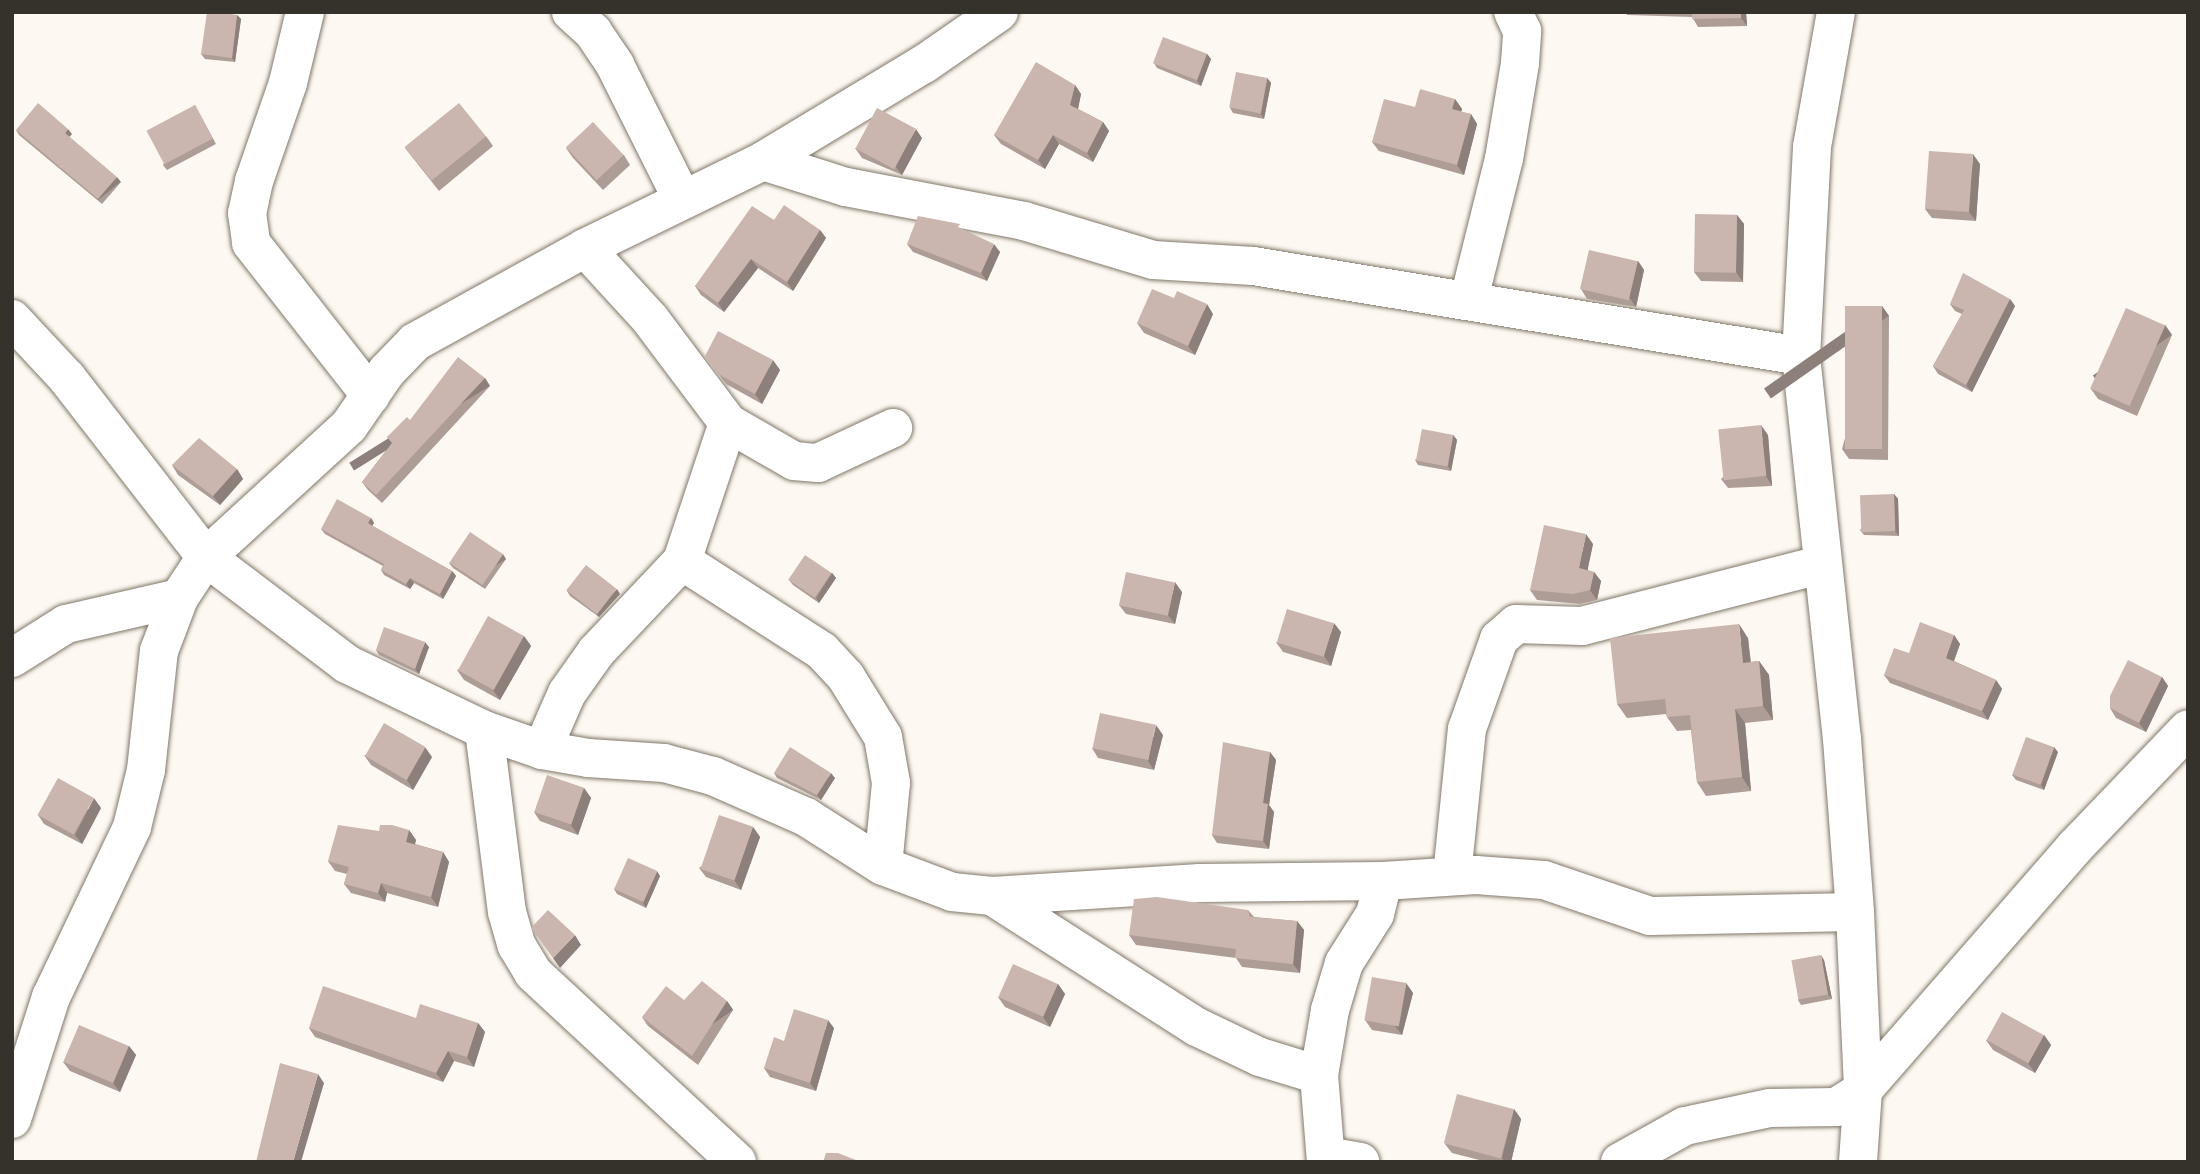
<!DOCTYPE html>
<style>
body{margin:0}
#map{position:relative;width:2200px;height:1174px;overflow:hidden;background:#fdf9f2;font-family:"Varela Round",sans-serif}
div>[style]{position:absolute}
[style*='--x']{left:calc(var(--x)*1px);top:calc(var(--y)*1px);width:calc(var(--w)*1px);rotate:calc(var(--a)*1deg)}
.roads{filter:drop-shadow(0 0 2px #817768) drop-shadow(0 0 2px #817768)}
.street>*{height:38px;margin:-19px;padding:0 19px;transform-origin:19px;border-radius:19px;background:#fff}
.wall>*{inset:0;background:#ae9d96}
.shaded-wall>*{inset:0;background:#8d7f7a;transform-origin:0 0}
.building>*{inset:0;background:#cab6af;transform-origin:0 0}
span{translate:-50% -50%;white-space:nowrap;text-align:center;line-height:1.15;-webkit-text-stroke:5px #fff;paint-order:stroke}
.frame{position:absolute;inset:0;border:14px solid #35312b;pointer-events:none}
</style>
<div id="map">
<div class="roads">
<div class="street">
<div style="--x:305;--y:12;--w:73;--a:103.5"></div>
<div style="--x:288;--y:83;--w:104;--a:109.1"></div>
<div style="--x:254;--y:181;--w:33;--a:102"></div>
<div style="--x:247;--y:213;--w:30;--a:82"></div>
<div style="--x:251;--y:243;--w:194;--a:51.9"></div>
<div style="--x:571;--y:12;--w:30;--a:42"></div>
<div style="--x:593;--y:32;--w:40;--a:56"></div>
<div style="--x:615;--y:65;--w:150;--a:63.4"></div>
<div style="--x:1836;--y:12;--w:137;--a:100.1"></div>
<div style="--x:1812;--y:147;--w:209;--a:93"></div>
<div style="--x:1801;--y:356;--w:385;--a:83.9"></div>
<div style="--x:1842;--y:739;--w:173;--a:85.7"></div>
<div style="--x:1855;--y:912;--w:178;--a:87.4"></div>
<div style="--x:1863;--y:1090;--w:72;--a:94"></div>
<div style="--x:763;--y:161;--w:87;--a:17.4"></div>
<div style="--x:846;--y:187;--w:181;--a:10.8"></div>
<div style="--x:1024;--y:221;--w:135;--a:16.8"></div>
<div style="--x:1153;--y:260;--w:100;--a:3.4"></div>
<div style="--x:1253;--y:266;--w:555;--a:9.33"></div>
<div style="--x:585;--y:248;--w:96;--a:47.5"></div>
<div style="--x:650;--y:319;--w:130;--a:53.1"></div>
<div style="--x:728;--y:423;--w:76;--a:29.9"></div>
<div style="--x:794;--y:461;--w:24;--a:5"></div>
<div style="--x:818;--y:463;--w:83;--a:-25"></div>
<div style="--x:1469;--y:299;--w:144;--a:-76"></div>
<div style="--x:1504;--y:159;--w:97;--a:-80.5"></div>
<div style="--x:1520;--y:63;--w:32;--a:-86"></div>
<div style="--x:1522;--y:31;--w:21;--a:-115"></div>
<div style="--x:12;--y:319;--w:81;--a:47"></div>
<div style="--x:67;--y:378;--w:227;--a:52.2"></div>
<div style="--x:206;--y:557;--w:177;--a:37.2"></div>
<div style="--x:347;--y:664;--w:152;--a:25.7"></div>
<div style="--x:484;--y:730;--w:183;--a:82.8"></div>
<div style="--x:507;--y:912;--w:35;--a:74"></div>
<div style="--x:517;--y:946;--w:31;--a:59"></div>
<div style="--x:533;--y:973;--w:278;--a:42.8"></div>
<div style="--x:682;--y:561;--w:166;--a:32.7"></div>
<div style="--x:822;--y:651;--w:35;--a:47"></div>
<div style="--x:846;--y:677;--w:70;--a:58.3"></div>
<div style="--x:883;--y:737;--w:47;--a:80.1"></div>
<div style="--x:891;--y:783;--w:83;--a:95.5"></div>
<div style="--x:12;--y:658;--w:64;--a:-32.2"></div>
<div style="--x:66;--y:624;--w:116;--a:-13"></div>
<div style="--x:484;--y:730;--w:61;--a:19"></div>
<div style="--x:542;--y:750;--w:47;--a:9.9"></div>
<div style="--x:588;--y:758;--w:76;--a:3.8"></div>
<div style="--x:664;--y:763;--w:51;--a:14.9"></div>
<div style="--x:713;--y:776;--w:102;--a:23.8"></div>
<div style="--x:806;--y:817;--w:91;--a:32.5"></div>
<div style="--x:883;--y:866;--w:74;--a:20.6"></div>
<div style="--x:952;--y:892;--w:40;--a:5.7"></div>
<div style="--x:992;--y:896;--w:208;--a:-3.6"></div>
<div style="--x:1200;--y:883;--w:183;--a:-0.6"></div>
<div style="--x:1383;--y:881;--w:93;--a:-3.7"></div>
<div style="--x:1476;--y:875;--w:68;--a:4.2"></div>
<div style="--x:1544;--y:880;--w:112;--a:18.8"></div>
<div style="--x:1650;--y:916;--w:205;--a:-1.1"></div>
<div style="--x:542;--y:750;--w:62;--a:-66.3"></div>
<div style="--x:567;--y:693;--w:50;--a:-54.7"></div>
<div style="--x:596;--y:652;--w:125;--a:-46.6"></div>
<div style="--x:682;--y:561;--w:145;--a:-71.6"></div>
<div style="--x:1452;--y:876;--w:148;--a:-84.2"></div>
<div style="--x:1467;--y:729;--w:96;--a:-70.4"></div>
<div style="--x:1499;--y:639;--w:23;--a:-41"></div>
<div style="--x:1516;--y:624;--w:66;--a:1.7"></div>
<div style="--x:1582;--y:626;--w:246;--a:-14.4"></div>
<div style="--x:992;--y:896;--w:243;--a:32.6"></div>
<div style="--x:1197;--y:1027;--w:70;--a:25.5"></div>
<div style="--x:1260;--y:1057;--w:62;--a:17"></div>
<div style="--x:12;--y:1119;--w:128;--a:-72.3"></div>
<div style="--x:51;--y:997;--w:188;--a:-64.5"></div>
<div style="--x:132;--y:827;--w:59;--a:-76.2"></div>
<div style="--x:146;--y:770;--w:120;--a:-83.8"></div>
<div style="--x:159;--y:651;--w:57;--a:-69.3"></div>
<div style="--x:179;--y:598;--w:49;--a:-56.6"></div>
<div style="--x:206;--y:557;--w:194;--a:-42.5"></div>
<div style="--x:349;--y:426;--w:67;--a:-55.4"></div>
<div style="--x:387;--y:371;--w:40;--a:-46"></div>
<div style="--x:415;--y:342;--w:194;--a:-28.9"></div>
<div style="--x:585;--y:248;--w:198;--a:-26"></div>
<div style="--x:763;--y:161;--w:188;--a:-31.1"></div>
<div style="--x:924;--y:64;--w:91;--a:-34.7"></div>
<div style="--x:1326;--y:1156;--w:35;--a:10"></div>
<div style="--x:1326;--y:1162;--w:87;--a:-94.6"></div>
<div style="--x:1319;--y:1075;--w:66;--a:-80.4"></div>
<div style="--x:1330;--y:1010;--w:49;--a:-73.4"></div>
<div style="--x:1344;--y:963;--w:58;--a:-57.7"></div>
<div style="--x:1375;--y:914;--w:34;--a:-76"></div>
<div style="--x:1620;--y:1162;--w:74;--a:-29"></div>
<div style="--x:1685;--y:1126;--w:87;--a:-12"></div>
<div style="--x:1770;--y:1108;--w:66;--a:-0.9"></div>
<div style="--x:1836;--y:1107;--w:32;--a:-32"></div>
<div style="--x:1863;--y:1090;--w:322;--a:-48.9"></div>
<div style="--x:2075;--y:847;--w:163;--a:-46.2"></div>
</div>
</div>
<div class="wall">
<div style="clip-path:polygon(1625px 12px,1746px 12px,1747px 26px,1698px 27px,1692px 17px,1627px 15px)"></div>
<div style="clip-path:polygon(237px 15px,241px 19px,235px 62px,205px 59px,201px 54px)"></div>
<div style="clip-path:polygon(1207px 54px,1211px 59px,1201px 86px,1157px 68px,1154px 63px)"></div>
<div style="clip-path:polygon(1267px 78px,1271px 83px,1264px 119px,1233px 113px,1230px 108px)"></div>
<div style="clip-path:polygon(1075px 85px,1081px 94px,1078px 109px,1103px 122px,1109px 131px,1093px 162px,1059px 144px,1045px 169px,1001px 144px,994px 135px)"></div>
<div style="clip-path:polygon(1455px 99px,1462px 109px,1461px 112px,1471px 114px,1477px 124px,1464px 175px,1379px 151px,1372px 142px,1415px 107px)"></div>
<div style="clip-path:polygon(195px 105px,216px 144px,167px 170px,163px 165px)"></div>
<div style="clip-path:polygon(16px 130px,72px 134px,69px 137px,121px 182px,102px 204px,19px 135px)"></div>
<div style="clip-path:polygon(486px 136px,493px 146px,439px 191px,405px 148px)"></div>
<div style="clip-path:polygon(922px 138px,902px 175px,862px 158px,855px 148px)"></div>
<div style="clip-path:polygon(566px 148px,624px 155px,630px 165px,603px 190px,573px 158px)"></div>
<div style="clip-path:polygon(1980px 164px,1976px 221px,1932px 218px,1925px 209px)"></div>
<div style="clip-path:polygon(1737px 215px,1744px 224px,1743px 282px,1701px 281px,1694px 272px)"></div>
<div style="clip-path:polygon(774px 220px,820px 230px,826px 238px,793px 291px,758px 268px,724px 312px,701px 295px,695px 286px)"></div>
<div style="clip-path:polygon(965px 230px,1000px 252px,987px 281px,913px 252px,907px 244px)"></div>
<div style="clip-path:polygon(1638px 261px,1644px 270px,1636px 307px,1587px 299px,1581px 289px)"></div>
<div style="clip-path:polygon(1174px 298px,1213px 314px,1195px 355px,1144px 333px,1137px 323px)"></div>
<div style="clip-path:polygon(2010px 299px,2015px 306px,1972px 392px,1938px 374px,1933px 366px,1962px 314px,1955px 311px,1950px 304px)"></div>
<div style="clip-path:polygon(1882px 306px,1889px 316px,1888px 460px,1849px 459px,1842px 449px)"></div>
<div style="clip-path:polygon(2165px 325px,2172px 335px,2137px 416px,2098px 399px,2091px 389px)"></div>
<div style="clip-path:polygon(705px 356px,780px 370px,762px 404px,726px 384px)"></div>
<div style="clip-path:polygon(485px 378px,490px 386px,382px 503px,368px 490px,362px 482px,391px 444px,387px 437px,410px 420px)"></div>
<div style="clip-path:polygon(1453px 435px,1457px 440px,1451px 471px,1418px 465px,1415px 460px)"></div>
<div style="clip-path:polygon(1768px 435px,1772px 486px,1728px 488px,1721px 479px)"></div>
<div style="clip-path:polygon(172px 465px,237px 469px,243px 479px,220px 505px,178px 475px)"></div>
<div style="clip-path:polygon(1894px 494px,1898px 499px,1899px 536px,1864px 535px,1860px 530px)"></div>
<div style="clip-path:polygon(371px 518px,374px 523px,372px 526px,452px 571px,456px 576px,443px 599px,414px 583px,410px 589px,384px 575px,381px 570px,383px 566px,325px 534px,321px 529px)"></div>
<div style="clip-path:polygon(1593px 544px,1587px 570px,1594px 572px,1601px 581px,1597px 600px,1580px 604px,1537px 600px,1530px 590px)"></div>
<div style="clip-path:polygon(506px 559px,485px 589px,453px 568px,449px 563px)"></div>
<div style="clip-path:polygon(832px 573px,836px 578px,819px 603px,793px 585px,789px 580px)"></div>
<div style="clip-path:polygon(567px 591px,620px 594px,599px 617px,570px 596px)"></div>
<div style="clip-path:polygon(1182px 592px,1175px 624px,1126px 614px,1119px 605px)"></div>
<div style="clip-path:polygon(1341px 632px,1331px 666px,1283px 652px,1276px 642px)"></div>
<div style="clip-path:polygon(1954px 635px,1960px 644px,1954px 661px,1996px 680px,2002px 689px,1988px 720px,1890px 683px,1884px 675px,1909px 653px)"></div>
<div style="clip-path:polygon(524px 636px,531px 646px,500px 700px,464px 680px,457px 670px)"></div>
<div style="clip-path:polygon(1748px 638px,1751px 662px,1759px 661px,1769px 675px,1773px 720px,1745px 723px,1751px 791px,1706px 796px,1697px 782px,1691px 730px,1677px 731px,1667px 717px,1666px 714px,1627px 718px,1617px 704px)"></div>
<div style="clip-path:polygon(429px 647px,419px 674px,379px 655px,376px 650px)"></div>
<div style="clip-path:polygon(2162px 677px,2168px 686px,2146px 732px,2116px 718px,2110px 708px)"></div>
<div style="clip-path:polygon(1163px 735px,1154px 770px,1098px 758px,1092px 748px)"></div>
<div style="clip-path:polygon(1270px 752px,1276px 760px,1269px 805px,1274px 812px,1269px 849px,1217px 843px,1212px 835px)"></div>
<div style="clip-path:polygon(2058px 752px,2044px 790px,2016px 780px,2012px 775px)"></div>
<div style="clip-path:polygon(364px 755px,432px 757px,413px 790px,371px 765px)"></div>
<div style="clip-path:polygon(774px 773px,835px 778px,821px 800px,777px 778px)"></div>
<div style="clip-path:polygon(584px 788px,591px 798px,578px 835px,540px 821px,534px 812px)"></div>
<div style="clip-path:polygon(101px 808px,82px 844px,44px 824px,38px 815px)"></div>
<div style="clip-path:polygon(753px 827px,760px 837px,741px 890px,706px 877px,699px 868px)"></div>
<div style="clip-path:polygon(409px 830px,416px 840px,415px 844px,443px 852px,449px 862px,438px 907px,387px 893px,385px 902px,351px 893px,344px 884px,347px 874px,335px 871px,328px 861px,379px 831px)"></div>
<div style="clip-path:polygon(660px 876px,646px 908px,617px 894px,614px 889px)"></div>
<div style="clip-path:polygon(1248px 910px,1254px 917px,1297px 921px,1304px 930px,1300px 973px,1242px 967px,1236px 958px,1136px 945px,1129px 935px)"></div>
<div style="clip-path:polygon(1824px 960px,1832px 999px,1801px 1005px,1798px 1000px)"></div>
<div style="clip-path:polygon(1406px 983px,1413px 993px,1402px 1035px,1372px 1030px,1365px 1020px)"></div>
<div style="clip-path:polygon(1058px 984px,1065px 994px,1050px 1027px,1005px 1007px,998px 997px)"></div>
<div style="clip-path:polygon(727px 1001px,733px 1010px,698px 1065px,648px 1026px,642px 1017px)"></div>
<div style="clip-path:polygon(416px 1018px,478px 1023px,485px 1032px,474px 1067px,454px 1061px,443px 1082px,315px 1037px,309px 1028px)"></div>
<div style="clip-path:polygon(834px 1028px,816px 1091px,770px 1077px,764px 1068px,784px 1041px)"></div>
<div style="clip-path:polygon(2044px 1035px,2051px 1045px,2035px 1073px,1993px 1050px,1986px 1040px)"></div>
<div style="clip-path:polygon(129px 1046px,136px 1055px,120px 1092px,70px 1071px,63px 1062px)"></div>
<div style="clip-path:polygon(1514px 1109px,1521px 1119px,1511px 1162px,1487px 1162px,1452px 1153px,1445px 1144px)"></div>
</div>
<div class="shaded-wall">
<div style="clip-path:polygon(1741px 12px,1746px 12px,1747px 26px,1741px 18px)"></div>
<div style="clip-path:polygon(237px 15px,241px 19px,235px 62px,232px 58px)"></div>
<div style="clip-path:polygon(1207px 54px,1211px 59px,1201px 86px,1197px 81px)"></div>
<div style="clip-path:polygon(1267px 78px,1271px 83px,1264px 119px,1261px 114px)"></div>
<div style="clip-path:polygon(1075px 85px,1081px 94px,1077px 114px,1070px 105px)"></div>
<div style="clip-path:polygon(1455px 99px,1462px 109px,1459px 119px,1452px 109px)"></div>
<div style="clip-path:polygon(1471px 114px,1477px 124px,1464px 175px,1457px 165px)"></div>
<div style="clip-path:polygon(1103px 122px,1109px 131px,1093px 162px,1087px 153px)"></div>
<div style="clip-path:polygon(68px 129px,72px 134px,68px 138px,65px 133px)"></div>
<div style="clip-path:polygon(916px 129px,922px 138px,902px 175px,895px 166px)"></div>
<div style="clip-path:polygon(1053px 135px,1059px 144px,1045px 169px,1038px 160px)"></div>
<div style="clip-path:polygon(1973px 154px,1980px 164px,1976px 221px,1969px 212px)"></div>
<div style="left:117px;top:177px;width:6px;height:29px;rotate:51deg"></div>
<div style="clip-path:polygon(1737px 215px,1744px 224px,1743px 282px,1736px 272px)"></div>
<div style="clip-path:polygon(820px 230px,826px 238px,793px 291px,787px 282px)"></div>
<div style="clip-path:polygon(994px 244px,1000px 252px,987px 281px,981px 273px)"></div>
<div style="clip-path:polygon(751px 259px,758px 268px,724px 312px,718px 303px)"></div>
<div style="clip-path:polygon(1638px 261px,1644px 270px,1636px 307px,1629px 297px)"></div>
<div style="clip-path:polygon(2010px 299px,2015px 306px,1972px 392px,1966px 385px)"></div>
<div style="clip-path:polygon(1207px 304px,1213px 314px,1195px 355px,1188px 346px)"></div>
<div style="left:1882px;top:306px;width:12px;height:144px;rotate:55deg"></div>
<div style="left:2165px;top:325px;width:12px;height:88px;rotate:55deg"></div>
<div style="clip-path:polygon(773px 360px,780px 370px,762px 404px,755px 394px)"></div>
<div style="left:485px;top:378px;width:9px;height:160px;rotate:58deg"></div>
<div style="clip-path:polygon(1761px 425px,1768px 435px,1772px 486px,1766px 476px)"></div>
<div style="clip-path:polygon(1453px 435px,1457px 440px,1451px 471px,1448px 466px)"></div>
<div style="clip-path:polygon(237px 469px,243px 479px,220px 505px,213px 496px)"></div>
<div style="clip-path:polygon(1894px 494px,1898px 499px,1899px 536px,1895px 531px)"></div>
<div style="clip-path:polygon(371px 518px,374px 523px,371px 528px,368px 523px)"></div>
<div style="clip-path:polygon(1586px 534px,1593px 544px,1586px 578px,1579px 568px)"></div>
<div style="left:503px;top:554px;width:6px;height:37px;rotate:59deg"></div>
<div style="clip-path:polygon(452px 571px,456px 576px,443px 599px,440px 594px)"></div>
<div style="clip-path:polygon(1594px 572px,1601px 581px,1597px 600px,1590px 590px)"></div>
<div style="clip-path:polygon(832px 573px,836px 578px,819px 603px,816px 598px)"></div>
<div style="clip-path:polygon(410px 578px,414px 583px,410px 589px,406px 584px)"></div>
<div style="clip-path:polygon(1175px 582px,1182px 592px,1175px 624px,1168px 615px)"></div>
<div style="clip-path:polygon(617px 589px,620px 594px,599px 617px,595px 612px)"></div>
<div style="clip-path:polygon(1334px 623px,1341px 632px,1331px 666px,1324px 656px)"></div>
<div style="clip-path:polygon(1739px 624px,1748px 638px,1752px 677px,1743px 663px)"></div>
<div style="clip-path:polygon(1954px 635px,1960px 644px,1952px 666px,1946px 658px)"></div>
<div style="clip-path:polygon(524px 636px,531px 646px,500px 700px,493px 690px)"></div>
<div style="clip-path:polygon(425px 642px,429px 647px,419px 674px,415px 669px)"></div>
<div style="clip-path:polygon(1759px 661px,1769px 675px,1773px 720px,1763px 706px)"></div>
<div style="clip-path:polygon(2162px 677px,2168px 686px,2146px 732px,2139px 723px)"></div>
<div style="clip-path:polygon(1996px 680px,2002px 689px,1988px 720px,1982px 711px)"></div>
<div style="clip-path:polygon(1735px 709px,1745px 723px,1751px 791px,1742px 777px)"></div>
<div style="clip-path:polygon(1156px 725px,1163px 735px,1154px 770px,1148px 761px)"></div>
<div style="clip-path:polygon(425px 747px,432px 757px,413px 790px,407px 780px)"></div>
<div style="clip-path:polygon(2054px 747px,2058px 752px,2044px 790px,2041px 785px)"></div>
<div style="clip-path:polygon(1270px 752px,1276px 760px,1269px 805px,1274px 812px,1269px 849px,1263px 841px,1263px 803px)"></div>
<div style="clip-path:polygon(831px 773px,835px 778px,821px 800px,817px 795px)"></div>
<div style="clip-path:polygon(584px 788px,591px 798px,578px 835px,571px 825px)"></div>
<div style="clip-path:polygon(94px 798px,101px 808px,82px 844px,75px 835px)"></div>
<div style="clip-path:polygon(753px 827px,760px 837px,741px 890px,734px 880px)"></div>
<div style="clip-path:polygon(409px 830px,416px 840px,413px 851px,406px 842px)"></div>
<div style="clip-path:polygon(443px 852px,449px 862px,438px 907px,431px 897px)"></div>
<div style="clip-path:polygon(657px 871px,660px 876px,646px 908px,643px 903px)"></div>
<div style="clip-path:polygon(381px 883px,387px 893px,385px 902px,378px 893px)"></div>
<div style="clip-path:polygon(1297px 921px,1304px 930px,1300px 973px,1293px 964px)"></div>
<div style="clip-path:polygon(575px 935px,581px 945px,560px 968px,553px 958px)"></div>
<div style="clip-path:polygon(1821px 955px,1824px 960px,1832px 999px,1828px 994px)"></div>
<div style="clip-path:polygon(1406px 983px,1413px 993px,1402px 1035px,1395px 1026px)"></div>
<div style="clip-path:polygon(1058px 984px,1065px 994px,1050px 1027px,1043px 1017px)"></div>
<div style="left:727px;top:1001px;width:11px;height:65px;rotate:56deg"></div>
<div style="clip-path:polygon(828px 1020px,834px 1028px,816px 1091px,810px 1083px)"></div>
<div style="clip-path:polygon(478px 1023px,485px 1032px,474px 1067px,467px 1057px)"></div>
<div style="clip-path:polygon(2044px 1035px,2051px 1045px,2035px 1073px,2028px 1063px)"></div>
<div style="clip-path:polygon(129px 1046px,136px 1055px,120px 1092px,113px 1083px)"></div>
<div style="clip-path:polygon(448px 1051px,454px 1061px,443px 1082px,436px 1073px)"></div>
<div style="clip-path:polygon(318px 1074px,324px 1083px,301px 1162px,293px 1162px)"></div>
<div style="clip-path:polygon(1514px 1109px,1521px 1119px,1511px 1162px,1505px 1162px,1502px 1158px)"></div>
</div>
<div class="building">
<div style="clip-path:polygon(207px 12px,219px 12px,237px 15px,232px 58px,201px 54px)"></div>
<div style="clip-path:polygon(1692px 12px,1741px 12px,1741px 18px,1692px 19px)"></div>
<div style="left:1163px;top:37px;width:47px;height:28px;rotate:21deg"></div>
<div style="clip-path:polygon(1036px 62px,1075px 85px,1070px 105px,1103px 122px,1087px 153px,1053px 135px,1038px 160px,994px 135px)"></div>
<div style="left:1236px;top:72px;width:32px;height:36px;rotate:11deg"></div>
<div style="clip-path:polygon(1420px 89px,1455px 99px,1452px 109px,1471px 114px,1457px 165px,1372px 142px,1384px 99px,1415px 107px)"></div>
<div style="clip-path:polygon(38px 103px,68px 129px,65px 133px,117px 177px,98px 199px,16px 130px)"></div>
<div style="left:459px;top:103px;width:43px;height:70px;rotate:51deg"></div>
<div style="left:195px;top:105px;width:38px;height:55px;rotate:62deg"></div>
<div style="left:877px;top:108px;width:44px;height:46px;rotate:28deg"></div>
<div style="left:593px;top:122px;width:45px;height:37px;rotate:47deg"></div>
<div style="left:1929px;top:151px;width:44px;height:58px;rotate:4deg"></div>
<div style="clip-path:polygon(784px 205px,820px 230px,787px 282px,751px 259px,718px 303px,695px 286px,752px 206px,774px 220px)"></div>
<div style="left:1695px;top:214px;width:42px;height:58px;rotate:1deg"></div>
<div style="clip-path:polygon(918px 216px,960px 224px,958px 227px,994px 244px,981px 273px,907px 244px)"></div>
<div style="left:1589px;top:250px;width:50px;height:40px;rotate:13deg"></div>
<div style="clip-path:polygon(1963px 273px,2010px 299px,1966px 385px,1933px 366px,1964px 310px,1950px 304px)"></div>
<div style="clip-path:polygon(1152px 289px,1174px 298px,1177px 291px,1207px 304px,1188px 346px,1137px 323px)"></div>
<div style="left:1845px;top:306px;width:37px;height:143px"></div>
<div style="left:2126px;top:308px;width:43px;height:88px;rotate:24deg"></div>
<div style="clip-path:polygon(718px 331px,773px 360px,755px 394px,720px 375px,705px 356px)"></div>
<div style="clip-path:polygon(458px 357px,485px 378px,376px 495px,362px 482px,392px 443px,387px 437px,407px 417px,410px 420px)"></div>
<div style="left:1761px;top:425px;width:51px;height:43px;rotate:84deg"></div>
<div style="left:1422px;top:429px;width:32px;height:32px;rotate:11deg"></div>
<div style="clip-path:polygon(199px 438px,237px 469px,213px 496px,172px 465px)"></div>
<div style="left:1894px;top:494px;width:37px;height:34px;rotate:88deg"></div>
<div style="clip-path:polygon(337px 499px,371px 518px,368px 523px,452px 571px,440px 594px,410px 578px,406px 584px,381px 570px,384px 564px,321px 529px)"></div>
<div style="clip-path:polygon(1544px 525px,1586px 534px,1579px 568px,1594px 572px,1590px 590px,1573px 594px,1530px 590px)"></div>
<div style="left:470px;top:532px;width:40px;height:37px;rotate:34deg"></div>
<div style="left:805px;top:555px;width:32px;height:30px;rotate:34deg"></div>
<div style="left:586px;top:565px;width:39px;height:32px;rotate:38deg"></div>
<div style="left:1126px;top:572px;width:50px;height:34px;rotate:12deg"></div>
<div style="left:1287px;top:609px;width:49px;height:35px;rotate:17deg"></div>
<div style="left:488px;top:616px;width:41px;height:62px;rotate:29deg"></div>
<div style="clip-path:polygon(1920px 622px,1954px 635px,1946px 658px,1996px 680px,1982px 711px,1884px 675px,1894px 648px,1909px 653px)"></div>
<div style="clip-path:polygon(1739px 624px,1743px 663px,1759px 661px,1763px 706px,1735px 709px,1742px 777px,1697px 782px,1690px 715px,1667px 717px,1665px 699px,1617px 704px,1610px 638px)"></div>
<div style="clip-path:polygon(384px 627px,425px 642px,415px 669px,376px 650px)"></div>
<div style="clip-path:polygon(2128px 660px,2162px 677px,2139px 723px,2110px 708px,2110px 696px)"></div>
<div style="left:1100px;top:713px;width:57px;height:36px;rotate:12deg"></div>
<div style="left:384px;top:723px;width:48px;height:38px;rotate:30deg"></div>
<div style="left:2026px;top:737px;width:30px;height:40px;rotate:20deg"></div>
<div style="clip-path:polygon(1223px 742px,1270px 752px,1263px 803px,1268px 804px,1263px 841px,1212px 835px)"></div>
<div style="clip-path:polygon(790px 747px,831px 773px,817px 795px,774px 773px)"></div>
<div style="left:547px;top:775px;width:39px;height:39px;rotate:19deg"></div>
<div style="left:58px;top:778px;width:41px;height:42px;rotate:29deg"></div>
<div style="left:719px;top:815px;width:36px;height:57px;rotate:19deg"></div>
<div style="clip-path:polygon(338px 825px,379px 831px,380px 825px,392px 825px,409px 830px,406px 842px,443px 852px,431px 897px,381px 883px,378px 893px,344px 884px,349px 867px,328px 861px)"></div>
<div style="left:628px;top:858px;width:32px;height:34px;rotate:24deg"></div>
<div style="clip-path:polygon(1157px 897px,1248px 910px,1250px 917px,1297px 921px,1293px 964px,1235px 958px,1236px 949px,1129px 935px,1134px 899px)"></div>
<div style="clip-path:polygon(548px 910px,575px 935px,553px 958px,531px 928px)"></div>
<div style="left:1821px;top:955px;width:40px;height:30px;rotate:80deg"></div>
<div style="left:1013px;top:964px;width:49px;height:36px;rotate:24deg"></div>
<div style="left:1372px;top:977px;width:35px;height:44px;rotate:10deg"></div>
<div style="clip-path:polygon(702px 981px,727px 1001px,692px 1056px,642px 1017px,666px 986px,684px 1000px)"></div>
<div style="clip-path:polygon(323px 986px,416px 1018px,420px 1004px,478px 1023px,467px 1057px,448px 1051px,436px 1073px,309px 1028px)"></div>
<div style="clip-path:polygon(794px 1009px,828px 1020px,810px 1083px,764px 1068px,774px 1037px,784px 1041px)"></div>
<div style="left:2002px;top:1012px;width:48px;height:32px;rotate:29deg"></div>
<div style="left:79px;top:1025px;width:54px;height:40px;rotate:23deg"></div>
<div style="clip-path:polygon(280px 1063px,318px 1074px,293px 1162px,256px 1162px)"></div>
<div style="left:1457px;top:1094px;width:59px;height:51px;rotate:15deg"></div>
<div style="clip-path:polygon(826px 1153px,838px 1153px,861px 1162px,823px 1162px)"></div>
</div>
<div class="frame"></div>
</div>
